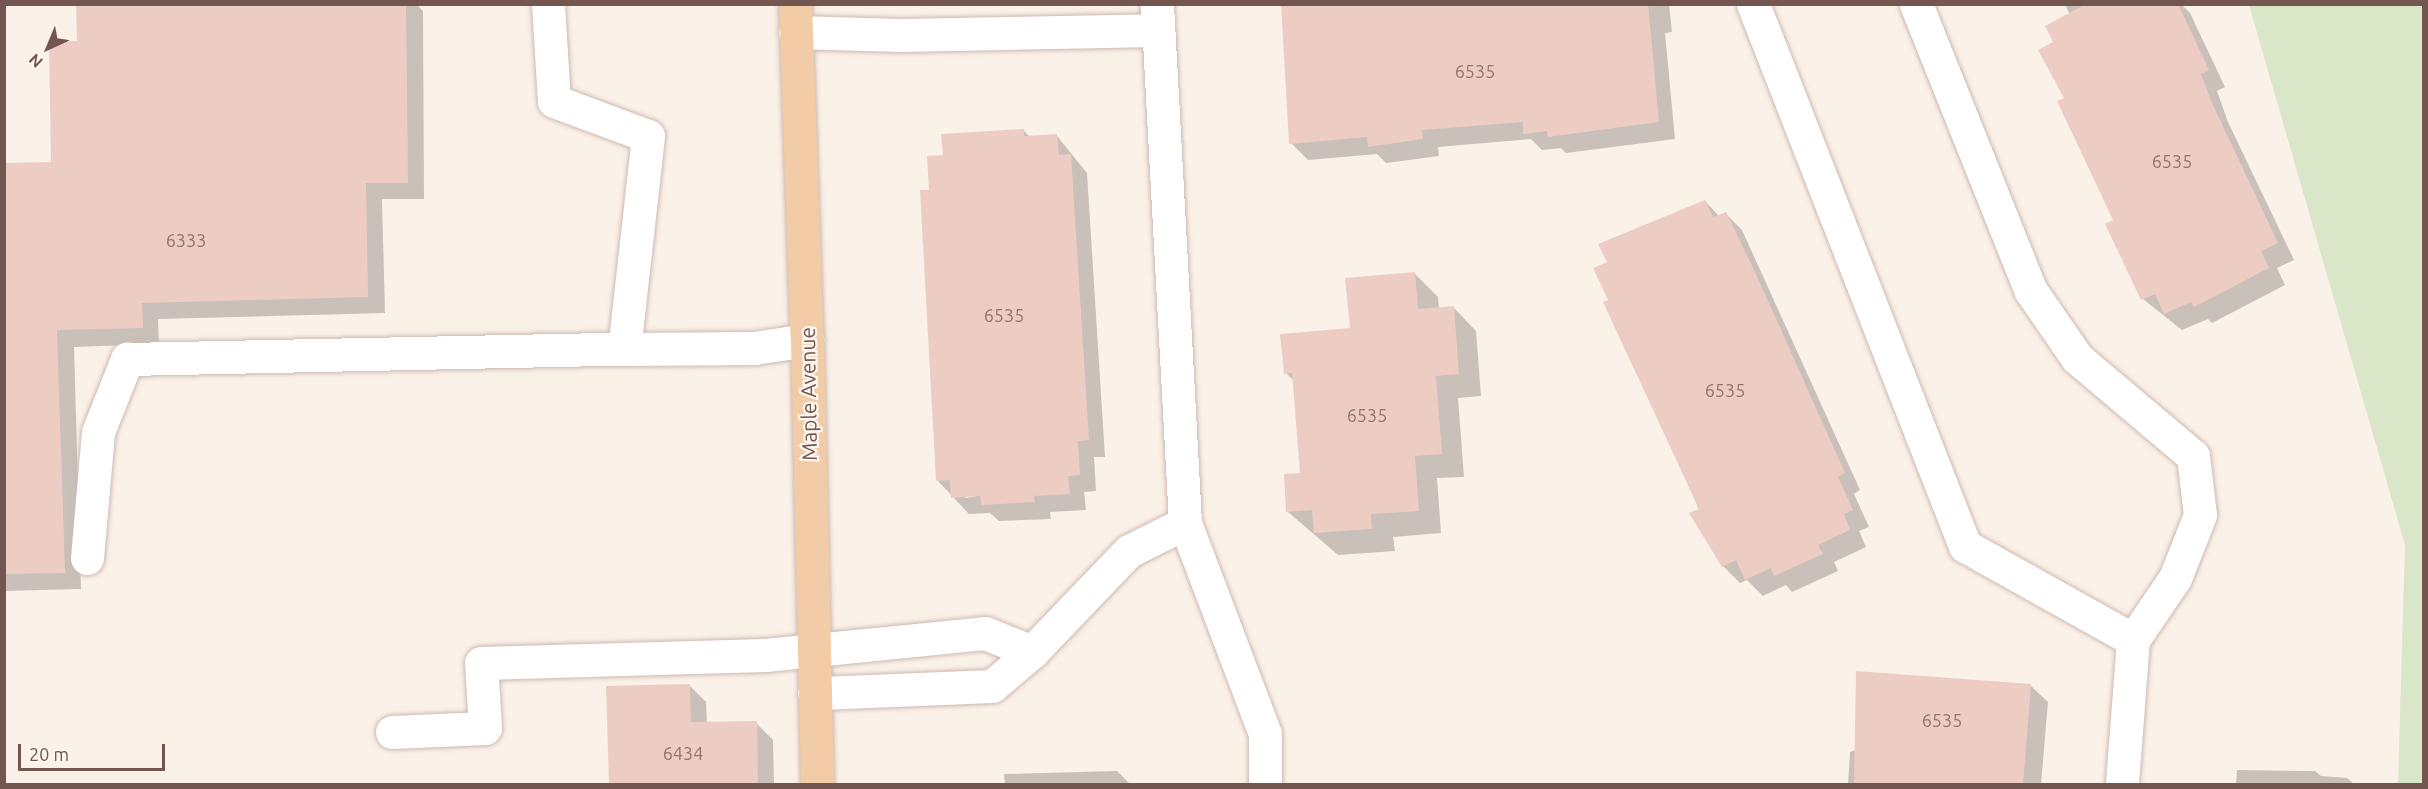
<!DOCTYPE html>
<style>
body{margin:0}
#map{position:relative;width:2428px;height:789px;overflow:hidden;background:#faf1e8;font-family:Ubuntu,sans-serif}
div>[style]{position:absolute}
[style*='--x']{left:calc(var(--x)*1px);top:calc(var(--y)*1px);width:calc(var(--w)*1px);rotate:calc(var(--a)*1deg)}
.green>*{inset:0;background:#d9e7c8}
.shadow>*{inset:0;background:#0003}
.building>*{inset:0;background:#edcdc3}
.roads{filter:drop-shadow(0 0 2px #cebab2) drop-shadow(0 0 2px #cebab2)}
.minor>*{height:33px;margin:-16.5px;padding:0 16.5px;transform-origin:16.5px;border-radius:16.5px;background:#fff}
.major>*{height:33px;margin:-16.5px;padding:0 16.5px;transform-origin:16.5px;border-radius:16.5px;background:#f2cca7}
span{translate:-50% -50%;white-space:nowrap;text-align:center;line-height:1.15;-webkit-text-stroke:4.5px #fdf5ee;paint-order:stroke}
.number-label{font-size:18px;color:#91746c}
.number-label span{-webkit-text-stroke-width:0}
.street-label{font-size:21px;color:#72564f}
.frame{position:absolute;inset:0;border:6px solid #72564f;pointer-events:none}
.north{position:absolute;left:18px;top:18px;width:60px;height:60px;-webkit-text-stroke:4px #fdf5ee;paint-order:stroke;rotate:224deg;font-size:16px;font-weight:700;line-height:24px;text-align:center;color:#72564f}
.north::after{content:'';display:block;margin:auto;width:21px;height:27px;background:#72564f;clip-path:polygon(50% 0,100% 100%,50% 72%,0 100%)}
.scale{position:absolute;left:18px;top:744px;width:147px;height:27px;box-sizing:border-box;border:3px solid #72564f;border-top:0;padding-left:8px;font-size:18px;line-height:21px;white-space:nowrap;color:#72564f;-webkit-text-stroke:4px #fdf5ee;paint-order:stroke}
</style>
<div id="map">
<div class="green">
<div style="clip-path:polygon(2249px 5px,2423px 5px,2423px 784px,2398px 784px,2405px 545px)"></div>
</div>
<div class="shadow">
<div style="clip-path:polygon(78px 4px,416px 4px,423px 11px,424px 199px,382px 199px,385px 313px,158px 319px,159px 344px,74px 347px,81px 589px,4px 591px,4px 164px,53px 164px,78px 43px)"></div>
<div style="clip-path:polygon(1282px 4px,1669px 4px,1672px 32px,1665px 33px,1675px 139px,1566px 153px,1561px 148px,1542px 150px,1531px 139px,1438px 147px,1439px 156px,1386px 163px,1377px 154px,1308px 160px,1291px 143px)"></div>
<div style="clip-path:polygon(2065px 4px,2181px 4px,2190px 13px,2225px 87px,2217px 91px,2228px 122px,2294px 260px,2277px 268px,2285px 285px,2212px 323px,2208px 319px,2182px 330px,2143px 299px,2107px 225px,2115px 221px,2066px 98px,2055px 43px,2070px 15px)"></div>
<div style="clip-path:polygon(evenodd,1023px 130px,1030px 137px,1057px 136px,1087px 173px,1105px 457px,1094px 457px,1096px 491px,1084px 492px,1086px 510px,1050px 512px,1051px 519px,999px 521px,990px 513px,969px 514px,938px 481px,930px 191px,945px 156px,1023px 130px,988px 494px,966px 498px,963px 495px,988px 494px)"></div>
<div style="clip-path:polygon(1705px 201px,1719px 216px,1725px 213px,1742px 230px,1860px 490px,1854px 494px,1869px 527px,1859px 531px,1866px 547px,1834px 562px,1838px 571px,1792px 592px,1786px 585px,1763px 596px,1747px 580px,1740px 583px,1723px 566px,1610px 301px,1609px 262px)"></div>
<div style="clip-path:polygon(1415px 274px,1438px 297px,1439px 309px,1454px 308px,1476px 331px,1481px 396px,1458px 398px,1464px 477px,1437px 478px,1441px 533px,1393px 537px,1395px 551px,1338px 555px,1288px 512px,1301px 475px,1294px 381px,1286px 373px,1351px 330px)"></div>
<div style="clip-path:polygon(689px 685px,706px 702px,707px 724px,756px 723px,773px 740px,774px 784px,610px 784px,608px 687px)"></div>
<div style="clip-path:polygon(2031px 686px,2048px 702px,2041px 784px,1848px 784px,1850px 752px)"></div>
<div style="clip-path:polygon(2237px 770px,2315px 771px,2321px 776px,2347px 778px,2354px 784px,2236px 784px)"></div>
<div style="clip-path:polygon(1117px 771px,1130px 784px,1005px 784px,1004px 774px)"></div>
</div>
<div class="building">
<div style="clip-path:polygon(76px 4px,406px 4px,408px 183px,366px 183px,368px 297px,142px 303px,143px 328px,57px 330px,65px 573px,4px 574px,4px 163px,51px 162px,49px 42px,77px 41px)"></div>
<div style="clip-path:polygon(1281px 4px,1648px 4px,1659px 122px,1548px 137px,1547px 131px,1523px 134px,1523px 122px,1422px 130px,1423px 139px,1368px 147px,1367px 137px,1289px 144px)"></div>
<div style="clip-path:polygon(2086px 4px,2178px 4px,2209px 70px,2201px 74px,2212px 103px,2278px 243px,2261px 251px,2269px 268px,2194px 307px,2191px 302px,2164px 314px,2155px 294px,2141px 300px,2105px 224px,2113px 220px,2057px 101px,2064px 98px,2038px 50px,2053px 42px,2045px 26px)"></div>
<div style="clip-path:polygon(1024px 129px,1024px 136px,1057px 134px,1059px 155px,1071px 154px,1089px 440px,1078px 441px,1080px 475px,1068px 476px,1070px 494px,1034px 496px,1035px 502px,981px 505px,980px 496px,951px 498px,950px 480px,936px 481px,920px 190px,929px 190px,927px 156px,943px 155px,941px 134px)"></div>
<div style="clip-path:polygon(1705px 200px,1713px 217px,1726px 212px,1755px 272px,1845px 473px,1838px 477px,1853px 510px,1844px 514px,1850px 530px,1818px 545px,1823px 554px,1774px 576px,1771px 568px,1745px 580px,1736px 560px,1722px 567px,1689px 513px,1699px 509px,1603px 302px,1608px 300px,1593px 268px,1607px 262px,1598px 244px)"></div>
<div style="clip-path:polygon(1415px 272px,1418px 309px,1454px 306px,1459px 374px,1436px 376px,1442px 454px,1415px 456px,1419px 511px,1371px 514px,1372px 529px,1314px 533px,1312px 510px,1286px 512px,1284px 474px,1300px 473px,1292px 373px,1284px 374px,1280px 334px,1350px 328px,1345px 278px)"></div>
<div style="clip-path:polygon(1856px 671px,2031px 684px,2023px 784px,1854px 784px)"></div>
<div style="clip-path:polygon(690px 684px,691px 722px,757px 721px,758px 784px,609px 784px,606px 686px)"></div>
</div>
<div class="roads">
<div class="minor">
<div style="--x:548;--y:4;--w:97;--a:86.5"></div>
<div style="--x:554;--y:101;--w:100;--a:20.4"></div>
<div style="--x:648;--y:136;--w:214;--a:96.4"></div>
<div style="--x:624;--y:349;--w:130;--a:-0.4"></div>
<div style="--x:754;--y:348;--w:54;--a:-8.6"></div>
<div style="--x:1157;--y:4;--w:520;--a:86.91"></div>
<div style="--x:1185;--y:523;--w:226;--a:69.2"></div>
<div style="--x:1265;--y:734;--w:50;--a:90"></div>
<div style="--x:1753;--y:4;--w:582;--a:68.64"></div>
<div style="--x:1965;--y:546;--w:193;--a:29.2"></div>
<div style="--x:1916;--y:4;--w:309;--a:68.2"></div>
<div style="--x:2031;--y:291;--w:81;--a:55.5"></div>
<div style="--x:2077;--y:358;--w:152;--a:40.2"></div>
<div style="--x:2193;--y:456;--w:59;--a:83.2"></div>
<div style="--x:2200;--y:515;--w:68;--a:111.6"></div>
<div style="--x:2175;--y:578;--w:75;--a:124.1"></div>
<div style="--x:2133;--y:640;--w:144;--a:94.4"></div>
<div style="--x:795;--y:32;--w:106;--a:1.6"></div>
<div style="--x:901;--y:35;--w:254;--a:-1.1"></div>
<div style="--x:87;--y:558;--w:126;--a:-85"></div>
<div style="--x:98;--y:432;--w:79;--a:-68.3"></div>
<div style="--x:127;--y:359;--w:497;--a:-1.2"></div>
<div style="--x:1032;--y:652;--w:140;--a:-46.2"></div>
<div style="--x:1129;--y:551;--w:63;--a:-26.6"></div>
<div style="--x:392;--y:732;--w:93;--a:-2.5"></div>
<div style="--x:485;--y:728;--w:65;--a:-93.5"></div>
<div style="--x:481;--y:663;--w:284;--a:-1.6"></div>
<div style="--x:765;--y:655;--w:221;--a:-5.7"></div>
<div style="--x:985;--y:633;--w:51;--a:22"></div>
<div style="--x:1032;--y:652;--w:52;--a:139.6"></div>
<div style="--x:992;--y:686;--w:178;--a:177.7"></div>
</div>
<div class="major">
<div style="--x:795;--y:4;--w:336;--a:88"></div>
<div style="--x:807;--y:340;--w:444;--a:88.7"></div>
</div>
</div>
<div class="number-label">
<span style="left:1475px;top:71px">6535</span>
<span style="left:2172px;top:161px">6535</span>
<span style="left:186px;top:240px">6333</span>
<span style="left:1004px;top:315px">6535</span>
<span style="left:1725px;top:390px">6535</span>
<span style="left:1367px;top:415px">6535</span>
<span style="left:1942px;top:720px">6535</span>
<span style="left:683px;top:753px">6434</span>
</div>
<div class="street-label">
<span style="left:808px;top:394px;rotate:-91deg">Maple Avenue</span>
</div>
<div class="frame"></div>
<div class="north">N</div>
<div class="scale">20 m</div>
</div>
